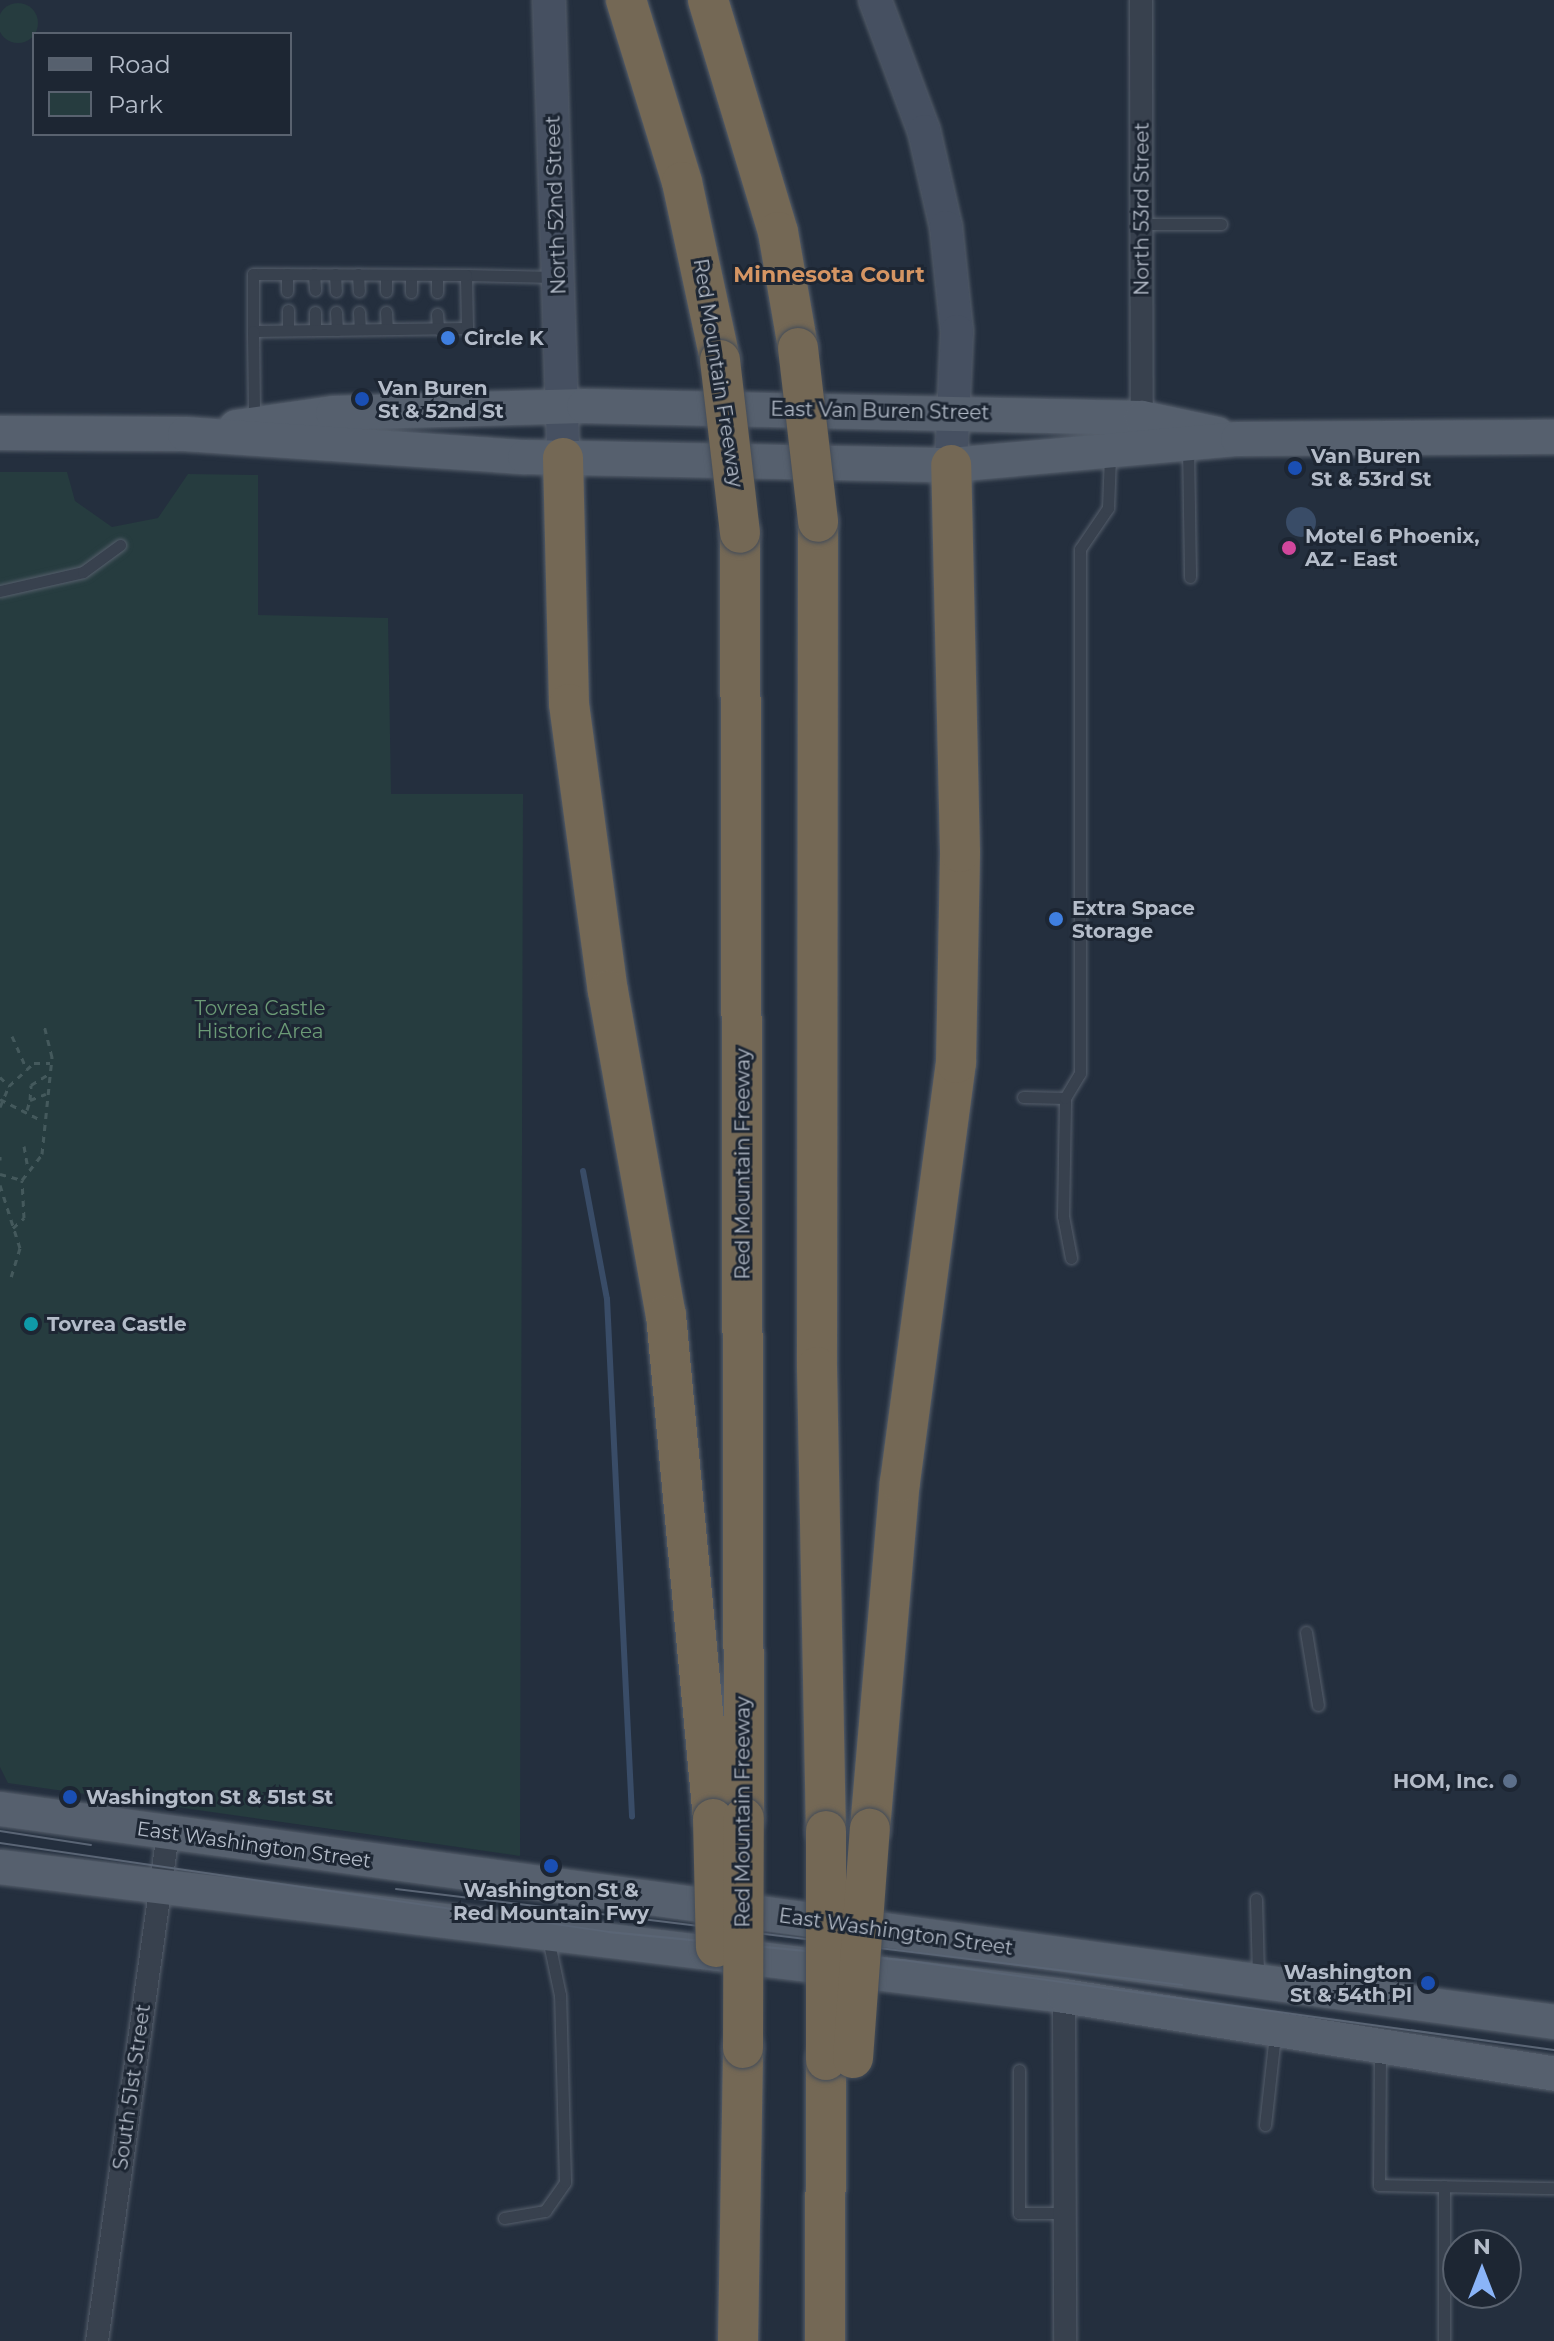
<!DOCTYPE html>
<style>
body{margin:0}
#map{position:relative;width:1554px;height:2341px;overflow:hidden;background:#242f3e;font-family:Montserrat,sans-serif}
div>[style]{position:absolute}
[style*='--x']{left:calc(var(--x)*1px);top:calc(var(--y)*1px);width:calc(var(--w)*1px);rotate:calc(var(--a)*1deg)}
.green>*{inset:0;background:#263c3f}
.round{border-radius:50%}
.water>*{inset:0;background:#394c67}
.stream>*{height:6px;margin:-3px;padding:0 3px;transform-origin:3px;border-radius:3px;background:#394c67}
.path>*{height:3px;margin-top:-1.5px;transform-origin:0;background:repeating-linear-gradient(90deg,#44595c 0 6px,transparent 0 12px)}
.roads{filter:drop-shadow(0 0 2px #565f6c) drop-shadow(0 0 2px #565f6c)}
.service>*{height:11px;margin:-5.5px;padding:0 5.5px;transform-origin:5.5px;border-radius:5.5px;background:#38414e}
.minor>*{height:22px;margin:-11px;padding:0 11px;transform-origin:11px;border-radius:11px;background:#38414e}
.secondary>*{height:32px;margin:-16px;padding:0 16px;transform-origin:16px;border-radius:16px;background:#465061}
.primary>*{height:34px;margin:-17px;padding:0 17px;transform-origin:17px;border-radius:17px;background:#56606e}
.motorway>*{height:40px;margin:-20px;padding:0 20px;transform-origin:20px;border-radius:20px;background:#746855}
.tram>*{height:2px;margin:-1px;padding:0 1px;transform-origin:1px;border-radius:1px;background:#5a6575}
.bridges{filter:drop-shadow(0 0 2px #434c59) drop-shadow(0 0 2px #434c59)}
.motorway-bridge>*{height:40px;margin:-20px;padding:0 20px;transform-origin:20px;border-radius:20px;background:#746855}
.dots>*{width:22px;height:22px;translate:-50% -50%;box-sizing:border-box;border:4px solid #1d2633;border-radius:50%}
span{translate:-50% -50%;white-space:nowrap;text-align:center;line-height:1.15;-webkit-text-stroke:6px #1d2633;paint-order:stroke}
.street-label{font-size:20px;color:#b4bcc9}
.poi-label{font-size:20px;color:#b4bcc9;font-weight:700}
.left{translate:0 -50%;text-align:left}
.right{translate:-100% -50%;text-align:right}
.park-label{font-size:20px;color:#6b9a76}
.neighbourhood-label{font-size:22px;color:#d59563;font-weight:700}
.legend{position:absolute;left:32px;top:32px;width:260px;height:104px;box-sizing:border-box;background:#1d2633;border:2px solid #59626f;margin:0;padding:10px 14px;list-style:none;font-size:24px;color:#b4bcc9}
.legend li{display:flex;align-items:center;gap:16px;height:40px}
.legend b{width:40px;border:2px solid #59626f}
.north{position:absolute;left:1442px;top:2229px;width:80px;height:80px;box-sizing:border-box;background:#1d2633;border:2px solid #59626f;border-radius:50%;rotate:0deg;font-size:22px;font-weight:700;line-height:32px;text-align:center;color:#b4bcc9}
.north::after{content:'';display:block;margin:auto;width:28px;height:36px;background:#8ab4f8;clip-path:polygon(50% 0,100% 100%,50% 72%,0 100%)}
</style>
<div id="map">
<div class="green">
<div class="round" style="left:-2px;top:3px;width:40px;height:40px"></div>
<div style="clip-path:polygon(0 472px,67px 472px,75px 501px,112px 527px,158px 518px,188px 474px,258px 475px,258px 615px,388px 618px,391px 794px,523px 794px,520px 1856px,8px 1783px,0 1767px)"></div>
</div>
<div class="water">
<div class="round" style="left:1286px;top:507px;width:30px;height:30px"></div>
</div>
<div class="stream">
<div style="--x:583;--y:1171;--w:130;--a:79.4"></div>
<div style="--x:607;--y:1299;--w:518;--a:87.23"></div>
</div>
<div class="path">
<div style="--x:12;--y:1036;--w:37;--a:66"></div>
<div style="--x:0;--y:1077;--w:13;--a:45"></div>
<div style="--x:0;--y:1099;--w:44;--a:27.1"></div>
<div style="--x:30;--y:1100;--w:15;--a:-86"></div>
<div style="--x:31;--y:1085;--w:19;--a:-32"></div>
<div style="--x:0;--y:1107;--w:23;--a:-67"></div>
<div style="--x:9;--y:1086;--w:34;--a:-43"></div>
<div style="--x:34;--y:1063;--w:16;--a:0"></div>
<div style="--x:27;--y:1110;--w:10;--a:-73"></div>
<div style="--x:30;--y:1100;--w:17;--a:-21"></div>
<div style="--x:24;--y:1146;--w:22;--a:80"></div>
<div style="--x:0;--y:1156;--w:4;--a:90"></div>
<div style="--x:0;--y:1174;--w:23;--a:15"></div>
<div style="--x:0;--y:1185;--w:66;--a:72.4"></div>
<div style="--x:20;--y:1248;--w:30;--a:107"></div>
<div style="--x:13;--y:1228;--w:15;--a:-42"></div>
<div style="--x:24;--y:1218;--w:38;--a:-93"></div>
<div style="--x:22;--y:1180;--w:33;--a:-52"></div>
<div style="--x:42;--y:1154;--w:98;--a:-84.1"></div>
<div style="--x:52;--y:1057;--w:34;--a:-104"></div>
</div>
<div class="roads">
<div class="service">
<div style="--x:1143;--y:224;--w:78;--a:0"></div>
<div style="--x:287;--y:274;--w:17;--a:90"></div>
<div style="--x:314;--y:274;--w:16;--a:86"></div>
<div style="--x:335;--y:274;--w:17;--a:87"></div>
<div style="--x:358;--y:274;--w:17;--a:87"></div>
<div style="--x:386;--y:275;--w:16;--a:90"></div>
<div style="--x:411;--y:275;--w:17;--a:90"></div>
<div style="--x:437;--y:275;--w:17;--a:90"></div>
<div style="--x:466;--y:275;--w:88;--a:1.3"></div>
<div style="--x:288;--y:310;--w:20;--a:90"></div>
<div style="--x:315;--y:312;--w:18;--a:90"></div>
<div style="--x:336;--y:312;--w:18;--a:87"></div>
<div style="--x:359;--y:312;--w:17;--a:87"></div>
<div style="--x:386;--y:312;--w:17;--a:87"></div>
<div style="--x:437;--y:314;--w:15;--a:86"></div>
<div style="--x:253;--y:331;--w:214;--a:-0.8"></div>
<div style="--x:467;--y:328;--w:53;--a:-91.1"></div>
<div style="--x:466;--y:275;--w:213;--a:-179.7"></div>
<div style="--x:253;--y:274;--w:57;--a:90"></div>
<div style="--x:253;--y:331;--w:88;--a:89.3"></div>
<div style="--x:1188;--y:446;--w:131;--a:89.1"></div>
<div style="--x:0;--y:591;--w:85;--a:-12.9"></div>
<div style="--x:83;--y:572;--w:46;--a:-36.1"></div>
<div style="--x:1023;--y:1097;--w:42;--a:1.4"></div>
<div style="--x:1071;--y:1258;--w:43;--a:-100.8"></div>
<div style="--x:1063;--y:1216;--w:118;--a:-89"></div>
<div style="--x:1065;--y:1098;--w:29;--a:-59"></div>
<div style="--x:1080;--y:1073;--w:524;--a:-90"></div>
<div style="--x:1080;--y:549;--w:50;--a:-55.7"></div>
<div style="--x:1108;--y:508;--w:53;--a:-87.8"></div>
<div style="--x:1306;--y:1632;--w:74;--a:80.7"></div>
<div style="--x:1256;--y:1899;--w:79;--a:88.5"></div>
<div style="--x:1380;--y:2049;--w:136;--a:90.4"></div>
<div style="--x:1379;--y:2185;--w:175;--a:1"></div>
<div style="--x:1019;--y:2070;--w:143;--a:90"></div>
<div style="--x:1019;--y:2213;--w:45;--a:0"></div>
<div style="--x:1265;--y:2125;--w:91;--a:-83.7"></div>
<div style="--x:1444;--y:2186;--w:155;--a:90"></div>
<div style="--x:504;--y:2218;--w:42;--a:-9.7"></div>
<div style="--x:545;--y:2211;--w:35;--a:-55"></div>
<div style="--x:565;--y:2182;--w:187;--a:-91.5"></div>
<div style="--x:560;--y:1995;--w:58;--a:-101.9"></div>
</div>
<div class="minor">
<div style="--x:1141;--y:0;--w:418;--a:89.9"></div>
<div style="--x:1064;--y:1996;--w:345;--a:89.8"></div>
<div style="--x:97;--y:2341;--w:513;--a:-82.04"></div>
</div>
<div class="secondary">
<div style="--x:549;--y:0;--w:458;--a:88.2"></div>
<div style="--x:875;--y:0;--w:140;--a:69.5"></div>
<div style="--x:924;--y:131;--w:98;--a:77.1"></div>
<div style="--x:946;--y:227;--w:105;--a:84"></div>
<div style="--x:957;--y:331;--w:134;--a:92.6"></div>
</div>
<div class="primary">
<div style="--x:236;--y:427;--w:98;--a:-8.2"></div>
<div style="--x:333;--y:413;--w:251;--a:-1.6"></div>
<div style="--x:584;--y:406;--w:558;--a:1.23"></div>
<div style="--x:1142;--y:418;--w:77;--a:12"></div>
<div style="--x:0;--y:433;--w:185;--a:0.3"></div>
<div style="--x:185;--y:434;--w:341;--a:3.9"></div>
<div style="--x:525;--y:457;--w:426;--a:1.1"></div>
<div style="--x:951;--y:465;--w:288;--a:-5.2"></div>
<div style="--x:1238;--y:439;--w:316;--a:-0.4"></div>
<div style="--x:0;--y:1809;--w:1569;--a:7.8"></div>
<div style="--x:0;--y:1867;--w:1072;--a:6.91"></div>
<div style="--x:1064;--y:1996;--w:496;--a:9"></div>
</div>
<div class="motorway">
<div style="--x:626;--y:0;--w:190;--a:72.9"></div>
<div style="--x:682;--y:182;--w:182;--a:77.9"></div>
<div style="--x:708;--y:0;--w:242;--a:73.2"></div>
<div style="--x:778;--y:232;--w:118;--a:80.2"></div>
<div style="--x:563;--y:458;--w:246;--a:88.6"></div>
<div style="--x:569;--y:704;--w:290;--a:82.3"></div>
<div style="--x:608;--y:991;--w:329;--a:79.9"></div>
<div style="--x:666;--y:1315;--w:506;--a:84.67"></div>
<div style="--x:818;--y:522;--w:845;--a:90.07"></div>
<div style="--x:817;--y:1367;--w:464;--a:88.9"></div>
<div style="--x:740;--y:533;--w:1285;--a:89.82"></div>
<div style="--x:870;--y:1829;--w:348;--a:-85.1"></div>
<div style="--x:900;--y:1482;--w:423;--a:-82.4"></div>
<div style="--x:956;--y:1063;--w:211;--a:-88.9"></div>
<div style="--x:960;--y:852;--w:387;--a:-91.3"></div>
<div style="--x:738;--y:2341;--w:293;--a:-89"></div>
<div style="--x:825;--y:2341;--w:281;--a:-89.8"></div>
</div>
</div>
<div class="tram">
<div style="--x:0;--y:1831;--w:92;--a:8.7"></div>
<div style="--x:0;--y:1843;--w:615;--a:8.31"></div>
<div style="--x:609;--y:1932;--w:294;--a:5.5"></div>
<div style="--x:902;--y:1960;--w:658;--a:7.86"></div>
<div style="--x:396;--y:1889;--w:792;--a:6.96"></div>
</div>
<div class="bridges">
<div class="motorway-bridge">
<div style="--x:798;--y:348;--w:175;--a:83.4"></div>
<div style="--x:720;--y:360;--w:174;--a:83.4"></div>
<div style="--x:713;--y:1819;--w:128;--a:88.7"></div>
<div style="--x:826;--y:1831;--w:229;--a:90"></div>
<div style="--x:743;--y:2048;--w:230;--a:-89.8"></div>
<div style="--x:853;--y:2058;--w:230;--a:-85.8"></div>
</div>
</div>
<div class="dots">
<div style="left:448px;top:338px;background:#3f7fe0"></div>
<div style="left:362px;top:399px;background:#1a4fb4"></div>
<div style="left:1295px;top:468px;background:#1a4fb4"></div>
<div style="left:1289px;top:548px;background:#d1479c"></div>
<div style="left:1056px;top:919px;background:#3f7fe0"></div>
<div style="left:31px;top:1324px;background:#0f9aa8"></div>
<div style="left:1510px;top:1781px;background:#5c6f8a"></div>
<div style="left:70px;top:1797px;background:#1a4fb4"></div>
<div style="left:551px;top:1866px;background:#1a4fb4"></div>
<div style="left:1428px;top:1983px;background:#1a4fb4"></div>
</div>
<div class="street-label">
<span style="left:556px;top:205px;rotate:-92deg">North 52nd Street</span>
<span style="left:1142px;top:209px;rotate:-90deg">North 53rd Street</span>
<span style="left:718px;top:373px;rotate:81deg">Red Mountain Freeway</span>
<span style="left:880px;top:411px;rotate:1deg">East Van Buren Street</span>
<span style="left:743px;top:1164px;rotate:-90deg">Red Mountain Freeway</span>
<span style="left:743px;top:1812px;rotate:-90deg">Red Mountain Freeway</span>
<span style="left:254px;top:1845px;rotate:8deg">East Washington Street</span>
<span style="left:896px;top:1932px;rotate:8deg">East Washington Street</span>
<span style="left:132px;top:2087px;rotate:-82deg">South 51st Street</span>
</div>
<div class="poi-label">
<span class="left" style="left:464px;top:338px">Circle K</span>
<span class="left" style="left:378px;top:400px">Van Buren<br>St &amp; 52nd St</span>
<span class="left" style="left:1311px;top:468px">Van Buren<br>St &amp; 53rd St</span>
<span class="left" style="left:1305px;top:548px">Motel 6 Phoenix,<br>AZ - East</span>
<span class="left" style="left:1072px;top:920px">Extra Space<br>Storage</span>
<span class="left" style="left:47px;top:1324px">Tovrea Castle</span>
<span class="right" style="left:1494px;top:1781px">HOM, Inc.</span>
<span class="left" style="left:86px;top:1797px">Washington St &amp; 51st St</span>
<span style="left:551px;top:1902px">Washington St &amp;<br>Red Mountain Fwy</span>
<span class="right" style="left:1412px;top:1984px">Washington<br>St &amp; 54th Pl</span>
</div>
<div class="park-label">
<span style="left:260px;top:1020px">Tovrea Castle<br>Historic Area</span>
</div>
<div class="neighbourhood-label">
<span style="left:829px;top:275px">Minnesota Court</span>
</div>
<ul class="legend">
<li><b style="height:10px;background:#56606e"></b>Road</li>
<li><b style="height:22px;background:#263c3f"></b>Park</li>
</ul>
<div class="north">N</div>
</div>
